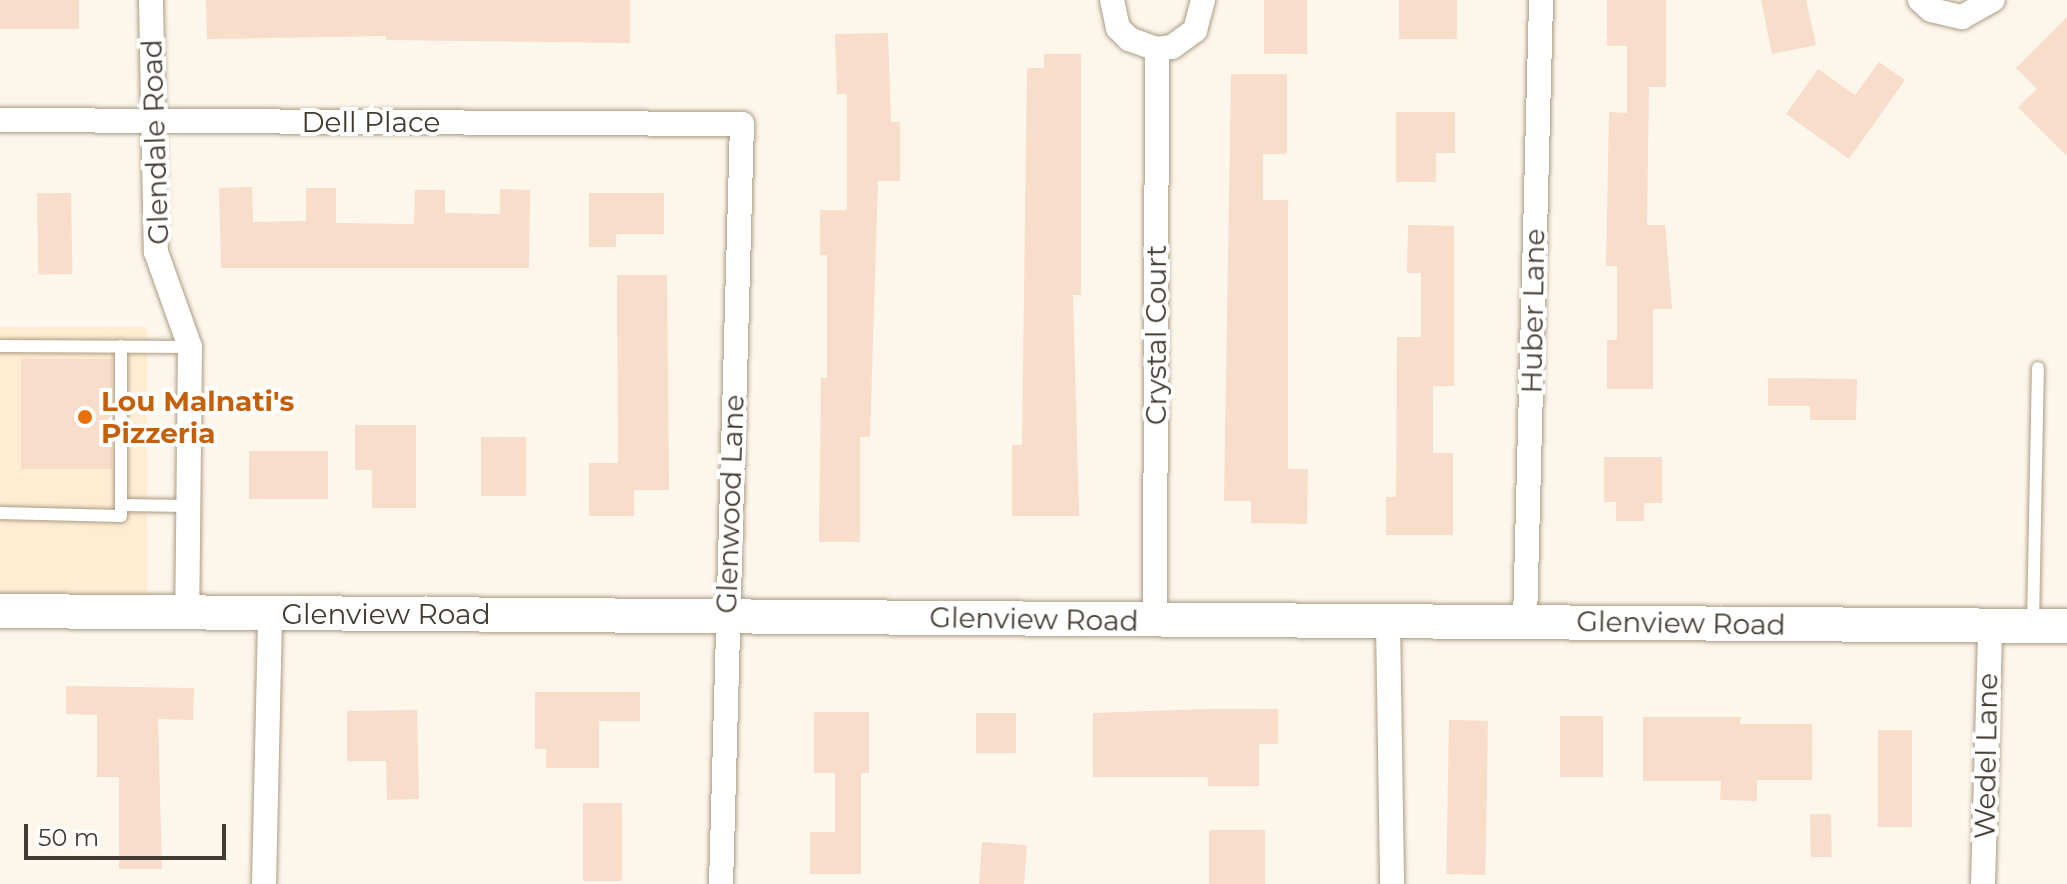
<!DOCTYPE html>
<style>
body{margin:0}
#map{position:relative;width:2067px;height:884px;overflow:hidden;background:#fdf6eb;font-family:Montserrat,sans-serif}
div>[style]{position:absolute}
[style*='--x']{left:calc(var(--x)*1px);top:calc(var(--y)*1px);width:calc(var(--w)*1px);rotate:calc(var(--a)*1deg)}
.built>*{inset:0;background:#feedd3;transform-origin:0 0}
.building>*{inset:0;background:#f7ddca;transform-origin:0 0}
.roads{filter:drop-shadow(0 0 2px #ab9c83) drop-shadow(0 0 2px #ab9c83)}
.lane>*{height:12px;margin:-6px;padding:0 6px;transform-origin:6px;border-radius:6px;background:#fff}
.street>*{height:24px;margin:-12px;padding:0 12px;transform-origin:12px;border-radius:12px;background:#fff}
.secondary>*{height:34px;margin:-17px;padding:0 17px;transform-origin:17px;border-radius:17px;background:#fff}
.dots>*{width:22px;height:22px;translate:-50% -50%;box-sizing:border-box;border:4px solid #fff;border-radius:50%}
span{translate:-50% -50%;white-space:nowrap;text-align:center;line-height:1.15;-webkit-text-stroke:8px #fff;paint-order:stroke}
.street-label{font-size:28px;color:#423b31}
.food-label{font-size:28px;color:#c56008;font-weight:700}
.left{translate:0 -50%;text-align:left}
.scale{position:absolute;left:24px;top:824px;width:202px;height:36px;box-sizing:border-box;border:4px solid #423b31;border-top:0;padding-left:10px;font-size:24px;line-height:28px;white-space:nowrap;color:#423b31;-webkit-text-stroke:6px #fff;paint-order:stroke}
</style>
<div id="map">
<div class="built">
<div style="left:0;top:327px;width:147px;height:301px"></div>
</div>
<div class="building">
<div style="left:79px;top:0;width:29px;height:79px;rotate:90deg"></div>
<div style="clip-path:polygon(206px 0,630px 0,630px 43px,386px 40px,386px 36px,207px 39px)"></div>
<div style="left:1264px;top:0;width:43px;height:54px"></div>
<div style="left:1399px;top:0;width:58px;height:39px"></div>
<div style="clip-path:polygon(1607px 0,1666px 0,1666px 87px,1649px 87px,1647px 225px,1665px 225px,1672px 309px,1653px 309px,1653px 389px,1607px 389px,1607px 340px,1617px 340px,1617px 266px,1606px 266px,1609px 112px,1627px 113px,1627px 46px,1607px 46px)"></div>
<div style="clip-path:polygon(1761px 0,1806px 0,1816px 45px,1772px 54px)"></div>
<div style="clip-path:polygon(2067px 17px,2067px 156px,2018px 107px,2037px 89px,2016px 68px)"></div>
<div style="clip-path:polygon(888px 33px,891px 122px,900px 122px,900px 181px,878px 181px,870px 437px,860px 437px,860px 542px,819px 542px,821px 378px,827px 378px,827px 255px,820px 255px,820px 210px,847px 210px,847px 94px,837px 94px,835px 34px)"></div>
<div style="clip-path:polygon(1044px 54px,1081px 54px,1081px 295px,1073px 295px,1079px 516px,1012px 516px,1012px 445px,1022px 445px,1027px 68px,1044px 68px)"></div>
<div style="clip-path:polygon(1879px 62px,1905px 80px,1849px 159px,1786px 114px,1818px 69px,1855px 95px)"></div>
<div style="clip-path:polygon(1231px 74px,1287px 74px,1287px 154px,1263px 154px,1263px 200px,1288px 200px,1288px 469px,1308px 469px,1307px 524px,1251px 523px,1251px 501px,1224px 501px)"></div>
<div style="clip-path:polygon(1396px 112px,1455px 112px,1455px 153px,1436px 153px,1436px 182px,1396px 182px)"></div>
<div style="clip-path:polygon(252px 187px,253px 222px,306px 221px,306px 188px,336px 188px,336px 223px,414px 224px,415px 190px,445px 190px,445px 213px,500px 214px,500px 189px,530px 190px,529px 268px,221px 268px,219px 188px)"></div>
<div style="left:71px;top:193px;width:81px;height:34px;rotate:89deg"></div>
<div style="clip-path:polygon(589px 193px,664px 193px,664px 234px,616px 234px,616px 247px,589px 247px)"></div>
<div style="clip-path:polygon(1408px 225px,1454px 226px,1454px 386px,1433px 386px,1433px 453px,1453px 453px,1453px 535px,1386px 535px,1386px 497px,1396px 497px,1397px 337px,1421px 337px,1421px 273px,1407px 273px)"></div>
<div style="clip-path:polygon(617px 275px,667px 275px,669px 490px,634px 490px,634px 516px,589px 516px,589px 463px,618px 463px)"></div>
<div style="left:21px;top:359px;width:91px;height:110px"></div>
<div style="clip-path:polygon(1768px 378px,1857px 379px,1856px 420px,1810px 420px,1810px 406px,1768px 406px)"></div>
<div style="clip-path:polygon(355px 425px,416px 425px,416px 508px,372px 508px,372px 470px,355px 470px)"></div>
<div style="left:481px;top:437px;width:45px;height:59px"></div>
<div style="left:249px;top:451px;width:79px;height:48px"></div>
<div style="clip-path:polygon(1604px 457px,1662px 457px,1662px 503px,1644px 503px,1644px 521px,1616px 521px,1616px 502px,1604px 502px)"></div>
<div style="clip-path:polygon(66px 686px,194px 688px,193px 720px,158px 719px,162px 869px,119px 869px,119px 777px,97px 777px,97px 715px,66px 714px)"></div>
<div style="clip-path:polygon(535px 692px,640px 692px,640px 721px,599px 721px,599px 768px,546px 768px,546px 749px,535px 749px)"></div>
<div style="clip-path:polygon(1208px 709px,1278px 709px,1278px 744px,1259px 744px,1259px 786px,1208px 786px,1208px 777px,1093px 777px,1093px 713px)"></div>
<div style="clip-path:polygon(417px 710px,419px 799px,387px 800px,386px 761px,347px 761px,347px 711px)"></div>
<div style="clip-path:polygon(814px 712px,869px 712px,869px 773px,861px 773px,861px 874px,810px 874px,810px 832px,835px 832px,835px 773px,814px 773px)"></div>
<div style="left:976px;top:713px;width:40px;height:40px"></div>
<div style="left:1560px;top:716px;width:43px;height:61px"></div>
<div style="clip-path:polygon(1643px 717px,1741px 717px,1740px 724px,1812px 724px,1812px 780px,1757px 780px,1757px 801px,1720px 800px,1721px 781px,1643px 781px)"></div>
<div style="left:1449px;top:720px;width:39px;height:154px;rotate:1deg"></div>
<div style="left:1878px;top:730px;width:34px;height:97px"></div>
<div style="left:583px;top:803px;width:39px;height:78px"></div>
<div style="left:1831px;top:814px;width:43px;height:21px;rotate:89deg"></div>
<div style="left:1209px;top:830px;width:56px;height:54px"></div>
<div style="left:982px;top:842px;width:45px;height:42px;rotate:4deg"></div>
</div>
<div class="roads">
<div class="lane">
<div style="--x:0;--y:346;--w:190;--a:0.3"></div>
<div style="--x:121;--y:505;--w:66;--a:0.9"></div>
<div style="--x:0;--y:513;--w:121;--a:1.4"></div>
<div style="--x:121;--y:516;--w:170;--a:-90"></div>
<div style="--x:2033;--y:624;--w:256;--a:-88.9"></div>
</div>
<div class="street">
<div style="--x:151;--y:0;--w:252;--a:88.9"></div>
<div style="--x:156;--y:252;--w:101;--a:70.3"></div>
<div style="--x:190;--y:347;--w:266;--a:90.6"></div>
<div style="--x:1112;--y:0;--w:29;--a:78"></div>
<div style="--x:1118;--y:28;--w:16;--a:45"></div>
<div style="--x:1129;--y:39;--w:30;--a:20"></div>
<div style="--x:1157;--y:49;--w:15;--a:-8"></div>
<div style="--x:1172;--y:47;--w:29;--a:-36"></div>
<div style="--x:1195;--y:30;--w:31;--a:-75"></div>
<div style="--x:1920;--y:0;--w:15;--a:42"></div>
<div style="--x:1931;--y:10;--w:32;--a:13"></div>
<div style="--x:1962;--y:17;--w:35;--a:-29"></div>
<div style="--x:0;--y:120;--w:742;--a:0.31"></div>
<div style="--x:742;--y:124;--w:760;--a:91.58"></div>
<div style="--x:1155;--y:621;--w:572;--a:-89.8"></div>
<div style="--x:1525;--y:621;--w:621;--a:-88.52"></div>
<div style="--x:1388;--y:622;--w:262;--a:89.1"></div>
<div style="--x:264;--y:884;--w:270;--a:-88.7"></div>
<div style="--x:1983;--y:884;--w:257;--a:-88.4"></div>
</div>
<div class="secondary">
<div style="--x:0;--y:611;--w:2067;--a:0.42"></div>
</div>
</div>
<div class="dots">
<div style="left:85px;top:417px;background:#e8710a"></div>
</div>
<div class="street-label">
<span style="left:371px;top:122px">Dell Place</span>
<span style="left:155px;top:142px;rotate:-92deg">Glendale Road</span>
<span style="left:1533px;top:311px;rotate:-89deg">Huber Lane</span>
<span style="left:1156px;top:335px;rotate:-90deg">Crystal Court</span>
<span style="left:730px;top:504px;rotate:-88deg">Glenwood Lane</span>
<span style="left:386px;top:614px">Glenview Road</span>
<span style="left:1034px;top:619px;rotate:1deg">Glenview Road</span>
<span style="left:1681px;top:623px;rotate:1deg">Glenview Road</span>
<span style="left:1986px;top:756px;rotate:-89deg">Wedel Lane</span>
</div>
<div class="food-label">
<span class="left" style="left:101px;top:417px">Lou Malnati's<br>Pizzeria</span>
</div>
<div class="scale">50 m</div>
</div>
